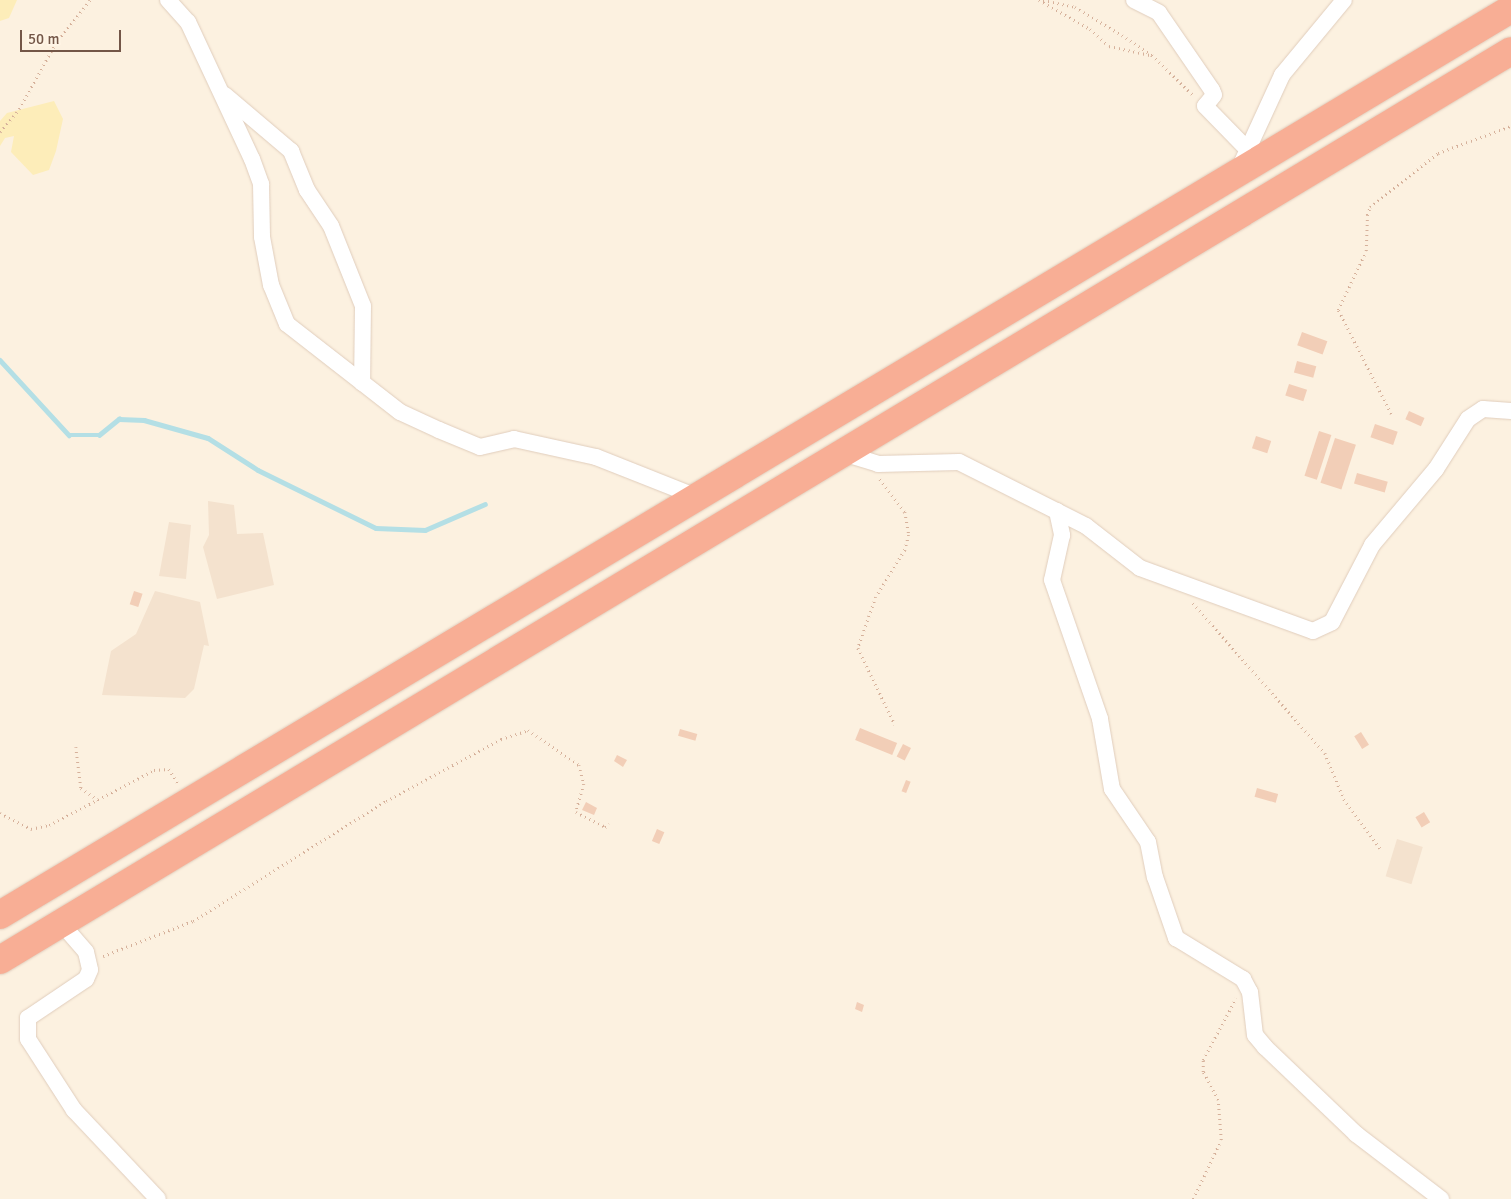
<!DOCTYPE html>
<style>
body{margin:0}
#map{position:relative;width:1511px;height:1199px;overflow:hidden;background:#fcf1e0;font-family:Signika,sans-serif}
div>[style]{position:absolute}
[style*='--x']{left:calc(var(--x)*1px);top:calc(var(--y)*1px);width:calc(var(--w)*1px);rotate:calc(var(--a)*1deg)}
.residential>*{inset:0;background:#f4e2ce;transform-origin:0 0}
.sand>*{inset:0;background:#fdedb9}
.stream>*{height:4.5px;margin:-2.25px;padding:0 2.25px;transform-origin:2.25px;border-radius:2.25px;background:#b4dfe5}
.building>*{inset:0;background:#f2ceb7;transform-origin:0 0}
.path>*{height:2.5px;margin-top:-1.25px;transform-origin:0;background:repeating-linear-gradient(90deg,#d6b19b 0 1px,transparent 0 5px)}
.roads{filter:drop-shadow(0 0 1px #e0cdbc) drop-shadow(0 0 1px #e0cdbc)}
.street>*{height:16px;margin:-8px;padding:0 8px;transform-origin:8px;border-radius:8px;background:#fff}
.highway>*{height:28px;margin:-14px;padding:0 14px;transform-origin:14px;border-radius:14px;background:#f8ae95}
span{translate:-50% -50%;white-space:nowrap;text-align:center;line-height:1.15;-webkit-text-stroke:4.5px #fff5e6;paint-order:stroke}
.scale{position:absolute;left:20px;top:30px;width:101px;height:22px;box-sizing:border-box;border:2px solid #735647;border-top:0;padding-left:6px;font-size:15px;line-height:18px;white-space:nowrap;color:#735647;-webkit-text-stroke:4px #fff5e6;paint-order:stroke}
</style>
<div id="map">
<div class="residential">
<div style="clip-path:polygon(208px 501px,234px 505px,237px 534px,263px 533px,274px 585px,217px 599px,203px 547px,209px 535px)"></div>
<div style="clip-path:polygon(169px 522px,191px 525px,186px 579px,159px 576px)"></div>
<div style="clip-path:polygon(155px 591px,200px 602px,209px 646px,204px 645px,194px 689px,185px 698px,102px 695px,111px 651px,136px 634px)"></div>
<div style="left:1397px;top:839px;width:27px;height:39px;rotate:17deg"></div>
</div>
<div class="sand">
<div style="clip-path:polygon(0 0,17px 0,9px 18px,0 21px)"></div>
<div style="clip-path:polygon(54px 101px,63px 119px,56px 151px,49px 170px,33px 175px,11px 152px,14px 136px,5px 138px,0 146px,0 121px,7px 113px)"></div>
</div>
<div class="stream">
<div style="--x:0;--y:360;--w:102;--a:47.4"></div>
<div style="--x:69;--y:435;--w:30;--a:0"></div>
<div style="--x:99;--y:435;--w:26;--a:-39"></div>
<div style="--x:119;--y:419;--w:25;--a:2"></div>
<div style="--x:144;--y:420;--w:66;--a:15.7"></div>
<div style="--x:208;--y:438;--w:59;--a:32.6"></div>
<div style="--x:258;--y:470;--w:131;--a:26.2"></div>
<div style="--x:376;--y:528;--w:49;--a:2.3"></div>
<div style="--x:425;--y:530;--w:65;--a:-23.4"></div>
</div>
<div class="building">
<div style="left:1302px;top:332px;width:27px;height:14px;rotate:20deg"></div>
<div style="left:1297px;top:361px;width:20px;height:12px;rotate:15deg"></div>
<div style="left:1289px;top:384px;width:19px;height:12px;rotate:18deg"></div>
<div style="left:1409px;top:411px;width:17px;height:9px;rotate:24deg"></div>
<div style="left:1375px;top:424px;width:24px;height:14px;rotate:19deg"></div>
<div style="left:1319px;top:431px;width:13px;height:47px;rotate:18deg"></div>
<div style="left:1256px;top:436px;width:16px;height:13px;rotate:18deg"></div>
<div style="left:1335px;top:438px;width:22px;height:47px;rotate:18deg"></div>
<div style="left:1357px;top:473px;width:32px;height:11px;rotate:16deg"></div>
<div style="left:134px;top:591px;width:9px;height:14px;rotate:18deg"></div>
<div style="left:860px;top:728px;width:40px;height:13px;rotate:22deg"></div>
<div style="left:680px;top:729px;width:18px;height:7px;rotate:16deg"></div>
<div style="left:1361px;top:732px;width:15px;height:8px;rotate:58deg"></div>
<div style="left:903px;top:744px;width:9px;height:14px;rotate:27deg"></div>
<div style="clip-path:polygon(617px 755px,627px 760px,623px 767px,614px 761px)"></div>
<div style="left:906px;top:780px;width:5px;height:12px;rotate:22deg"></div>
<div style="left:1257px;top:788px;width:22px;height:9px;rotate:16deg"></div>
<div style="clip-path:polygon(586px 802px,597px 808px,594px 815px,582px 810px)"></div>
<div style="left:1424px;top:812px;width:12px;height:10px;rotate:59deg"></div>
<div style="left:657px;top:829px;width:8px;height:13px;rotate:23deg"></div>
<div style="clip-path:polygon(857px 1002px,864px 1005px,862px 1012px,855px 1009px)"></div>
</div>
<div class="path">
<div style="--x:1039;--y:0;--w:59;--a:29.6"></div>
<div style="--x:1090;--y:29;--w:25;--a:42"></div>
<div style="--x:1109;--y:46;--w:42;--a:12.4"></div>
<div style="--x:1043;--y:0;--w:33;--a:12"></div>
<div style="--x:1075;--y:7;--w:55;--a:30.8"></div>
<div style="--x:1122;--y:35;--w:36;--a:34"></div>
<div style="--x:1152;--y:55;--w:59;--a:44.3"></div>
<div style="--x:0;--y:132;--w:30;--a:-50"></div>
<div style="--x:19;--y:109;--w:74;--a:-61"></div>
<div style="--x:55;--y:44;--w:56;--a:-51.5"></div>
<div style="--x:1391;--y:414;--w:117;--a:-117"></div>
<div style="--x:1338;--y:310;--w:65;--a:-64.6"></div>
<div style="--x:1366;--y:251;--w:36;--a:-88"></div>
<div style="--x:1367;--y:215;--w:9;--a:-69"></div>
<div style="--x:1370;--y:207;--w:87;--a:-38.5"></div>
<div style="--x:1438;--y:153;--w:78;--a:-20.3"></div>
<div style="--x:880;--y:479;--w:41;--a:52.9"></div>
<div style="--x:905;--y:512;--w:23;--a:80"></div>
<div style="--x:909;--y:535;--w:16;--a:105"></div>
<div style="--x:905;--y:550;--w:55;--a:121.7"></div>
<div style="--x:876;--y:597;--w:54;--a:109.4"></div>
<div style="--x:858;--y:648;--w:85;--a:64.3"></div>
<div style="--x:1193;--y:603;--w:200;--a:48.7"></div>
<div style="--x:1325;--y:753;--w:50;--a:67.6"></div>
<div style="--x:1344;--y:799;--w:61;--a:53.7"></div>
<div style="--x:76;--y:747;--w:41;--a:83"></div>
<div style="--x:81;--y:788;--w:21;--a:35"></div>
<div style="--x:0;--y:813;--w:35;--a:27"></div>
<div style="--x:31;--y:829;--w:18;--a:-13"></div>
<div style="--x:49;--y:825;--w:119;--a:-27.6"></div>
<div style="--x:154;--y:770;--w:15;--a:-4"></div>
<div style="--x:169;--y:769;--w:19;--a:58"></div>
<div style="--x:103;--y:956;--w:97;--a:-21.3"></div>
<div style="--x:193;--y:921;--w:227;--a:-31.9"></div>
<div style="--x:386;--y:801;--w:131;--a:-28.3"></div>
<div style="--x:501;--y:739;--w:28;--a:-18"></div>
<div style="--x:528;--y:730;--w:62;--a:34.5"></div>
<div style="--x:579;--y:765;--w:20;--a:75"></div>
<div style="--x:584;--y:784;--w:29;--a:106"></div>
<div style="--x:576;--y:812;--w:33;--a:27"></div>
<div style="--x:605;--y:827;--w:5;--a:-37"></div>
<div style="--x:1193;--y:1199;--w:65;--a:-64.6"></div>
<div style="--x:1221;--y:1140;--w:40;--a:-94.3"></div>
<div style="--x:1218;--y:1100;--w:32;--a:-118"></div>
<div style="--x:1203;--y:1072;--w:12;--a:-90"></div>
<div style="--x:1203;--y:1060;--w:70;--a:-62"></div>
</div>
<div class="roads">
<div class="street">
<div style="--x:168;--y:0;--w:30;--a:48"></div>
<div style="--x:188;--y:22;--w:151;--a:65"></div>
<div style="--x:252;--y:159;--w:27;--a:70"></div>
<div style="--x:261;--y:184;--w:53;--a:88.9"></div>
<div style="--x:262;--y:237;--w:49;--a:79.4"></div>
<div style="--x:271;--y:285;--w:42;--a:67.7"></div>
<div style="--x:287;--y:324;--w:143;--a:37.9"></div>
<div style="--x:400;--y:412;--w:43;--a:24.8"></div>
<div style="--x:439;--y:430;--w:44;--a:22.5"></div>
<div style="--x:480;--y:447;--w:35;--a:-13"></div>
<div style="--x:514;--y:439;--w:84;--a:12.4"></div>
<div style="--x:596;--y:457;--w:109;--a:21.6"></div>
<div style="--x:1134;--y:0;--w:28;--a:27"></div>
<div style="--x:1159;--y:13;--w:93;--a:55.5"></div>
<div style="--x:1212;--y:90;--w:5;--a:68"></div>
<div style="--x:1214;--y:95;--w:14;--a:129"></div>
<div style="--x:1205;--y:106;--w:60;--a:45.7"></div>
<div style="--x:225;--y:95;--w:87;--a:40.3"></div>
<div style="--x:291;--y:151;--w:42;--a:67.7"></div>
<div style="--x:307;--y:190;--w:43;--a:56.3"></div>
<div style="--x:331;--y:226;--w:86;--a:68.2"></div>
<div style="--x:363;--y:306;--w:77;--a:90.7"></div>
<div style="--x:1237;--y:173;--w:108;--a:-65.3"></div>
<div style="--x:1282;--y:75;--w:97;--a:-50.4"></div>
<div style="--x:843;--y:453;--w:37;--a:17"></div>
<div style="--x:878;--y:464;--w:81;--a:-1.4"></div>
<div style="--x:959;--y:462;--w:142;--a:26.7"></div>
<div style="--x:1086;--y:526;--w:68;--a:37.9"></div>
<div style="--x:1140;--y:568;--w:184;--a:20"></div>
<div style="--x:1313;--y:631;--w:21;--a:-25"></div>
<div style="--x:1332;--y:622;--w:87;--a:-62.5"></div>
<div style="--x:1372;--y:545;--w:99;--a:-49.9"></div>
<div style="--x:1436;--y:469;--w:59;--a:-57.4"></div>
<div style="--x:1468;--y:419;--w:18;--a:-34"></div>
<div style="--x:1483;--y:409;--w:28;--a:4"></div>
<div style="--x:1057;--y:511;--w:25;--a:78"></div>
<div style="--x:1062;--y:535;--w:46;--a:102.5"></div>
<div style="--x:1052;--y:580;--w:147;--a:70.9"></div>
<div style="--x:1100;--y:719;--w:71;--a:80.3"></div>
<div style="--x:1112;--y:789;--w:64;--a:55.8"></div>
<div style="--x:1148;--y:842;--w:36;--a:79"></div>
<div style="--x:1155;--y:877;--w:65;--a:71"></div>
<div style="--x:1176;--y:938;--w:79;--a:31.5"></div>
<div style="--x:1243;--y:979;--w:15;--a:62"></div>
<div style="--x:1250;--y:992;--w:43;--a:83.4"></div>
<div style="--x:1255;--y:1035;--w:16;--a:50"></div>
<div style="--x:1265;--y:1047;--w:126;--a:43.7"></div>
<div style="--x:1356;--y:1134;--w:107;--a:37.4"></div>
<div style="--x:61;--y:923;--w:38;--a:49"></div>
<div style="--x:86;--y:952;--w:18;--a:77"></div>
<div style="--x:90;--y:970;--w:10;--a:114"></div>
<div style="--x:86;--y:979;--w:70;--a:146.1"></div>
<div style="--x:28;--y:1018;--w:21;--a:90"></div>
<div style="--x:28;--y:1039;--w:85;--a:57.1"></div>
<div style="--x:74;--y:1110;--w:122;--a:46.7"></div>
</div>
<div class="highway">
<div style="--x:0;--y:915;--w:1762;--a:-30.95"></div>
<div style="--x:0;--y:960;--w:1763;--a:-31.03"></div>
</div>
</div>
<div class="scale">50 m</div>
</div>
